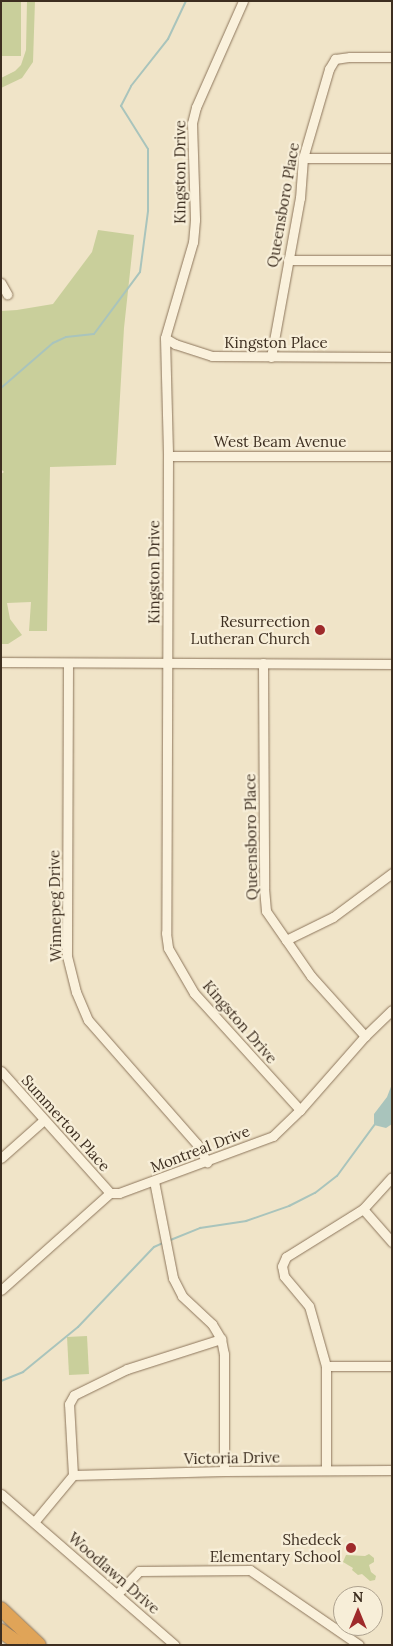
<!DOCTYPE html>
<style>
body{margin:0}
#map{position:relative;width:393px;height:1646px;overflow:hidden;background:#f0e4c8;font-family:Lora,serif}
div>[style]{position:absolute}
[style*='--x']{left:calc(var(--x)*1px);top:calc(var(--y)*1px);width:calc(var(--w)*1px);rotate:calc(var(--a)*1deg)}
.green>*{inset:0;background:#c9cf9b;transform-origin:0 0}
.water>*{inset:0;background:#a9c4bc}
.stream>*{height:2px;margin:-1px;padding:0 1px;transform-origin:1px;border-radius:1px;background:#a9c4bc}
.roads{filter:drop-shadow(0 0 1px #8d765c) drop-shadow(0 0 1px #8d765c)}
.minor>*{height:9px;margin:-4.5px;padding:0 4.5px;transform-origin:4.5px;border-radius:4.5px;background:#faf1dc}
.highway>*{height:14px;margin:-7px;padding:0 7px;transform-origin:7px;border-radius:7px;background:#e0a458}
.dots>*{width:14px;height:14px;translate:-50% -50%;box-sizing:border-box;border:2px solid #f7eed8;border-radius:50%}
span{translate:-50% -50%;white-space:nowrap;text-align:center;line-height:1.15;-webkit-text-stroke:4.5px #f7eed8;paint-order:stroke}
.street-label{font-size:15px;color:#3d2e20}
.poi-label{font-size:15px;color:#3d2e20}
.right{translate:-100% -50%;text-align:right}
.frame{position:absolute;inset:0;border:2px solid #3d2e20;pointer-events:none}
.north{position:absolute;left:333px;top:1586px;width:50px;height:50px;box-sizing:border-box;background:#f7eed8;border:1px solid #ada18e;border-radius:50%;rotate:0deg;font-size:14px;font-weight:700;line-height:20px;text-align:center;color:#3d2e20}
.north::after{content:'';display:block;margin:auto;width:18px;height:22px;background:#9e2a2b;clip-path:polygon(50% 0,100% 100%,50% 72%,0 100%)}
</style>
<div id="map">
<div class="green">
<div style="left:1px;top:1px;width:20px;height:55px"></div>
<div style="clip-path:polygon(27px 1px,35px 1px,33px 62px,22px 78px,1px 88px,1px 78px,15px 71px,21px 65px,26px 50px)"></div>
<div style="clip-path:polygon(98px 230px,134px 235px,124px 328px,116px 465px,50px 467px,47px 631px,29px 631px,31px 602px,7px 603px,10px 619px,22px 635px,8px 644px,1px 644px,1px 474px,4px 472px,1px 469px,1px 311px,17px 310px,53px 304px,92px 252px)"></div>
<div style="left:87px;top:1336px;width:38px;height:20px;rotate:87deg"></div>
<div style="clip-path:polygon(369px 1554px,374px 1558px,374px 1562px,369px 1565px,371px 1572px,376px 1576px,375px 1580px,370px 1581px,362px 1574px,358px 1575px,352px 1570px,353px 1568px,343px 1562px,346px 1555px,365px 1556px)"></div>
</div>
<div class="water">
<div style="clip-path:polygon(392px 1084px,392px 1124px,386px 1128px,374px 1125px,374px 1114px,387px 1097px)"></div>
</div>
<div class="stream">
<div style="--x:1;--y:388;--w:69;--a:-40.9"></div>
<div style="--x:53;--y:343;--w:14;--a:-25"></div>
<div style="--x:66;--y:337;--w:28;--a:-6"></div>
<div style="--x:94;--y:334;--w:77;--a:-53.4"></div>
<div style="--x:140;--y:272;--w:62;--a:-82.5"></div>
<div style="--x:148;--y:211;--w:62;--a:-90"></div>
<div style="--x:148;--y:149;--w:51;--a:-122.1"></div>
<div style="--x:121;--y:106;--w:22;--a:-63"></div>
<div style="--x:131;--y:86;--w:60;--a:-51.8"></div>
<div style="--x:168;--y:39;--w:42;--a:-64.7"></div>
<div style="--x:168;--y:1241;--w:35;--a:-22"></div>
<div style="--x:200;--y:1228;--w:47;--a:-8.7"></div>
<div style="--x:246;--y:1221;--w:46;--a:-19.2"></div>
<div style="--x:289;--y:1206;--w:29;--a:-27"></div>
<div style="--x:315;--y:1193;--w:28;--a:-38"></div>
<div style="--x:337;--y:1176;--w:64;--a:-53.8"></div>
<div style="--x:1;--y:1381;--w:24;--a:-22"></div>
<div style="--x:23;--y:1372;--w:71;--a:-39.3"></div>
<div style="--x:78;--y:1327;--w:110;--a:-46.5"></div>
<div style="--x:154;--y:1247;--w:10;--a:-24"></div>
</div>
<div class="roads">
<div class="minor">
<div style="--x:243;--y:1;--w:116;--a:113.9"></div>
<div style="--x:196;--y:107;--w:16;--a:104"></div>
<div style="--x:192;--y:123;--w:97;--a:88.2"></div>
<div style="--x:195;--y:220;--w:22;--a:95"></div>
<div style="--x:193;--y:242;--w:100;--a:106.3"></div>
<div style="--x:165;--y:338;--w:118;--a:88.5"></div>
<div style="--x:168;--y:456;--w:477;--a:90.2"></div>
<div style="--x:166;--y:933;--w:15;--a:82"></div>
<div style="--x:168;--y:948;--w:52;--a:60"></div>
<div style="--x:194;--y:993;--w:158;--a:47.8"></div>
<div style="--x:303;--y:158;--w:89;--a:0"></div>
<div style="--x:288;--y:260;--w:104;--a:0"></div>
<div style="--x:1;--y:283;--w:13;--a:61"></div>
<div style="--x:165;--y:338;--w:12;--a:31"></div>
<div style="--x:175;--y:344;--w:39;--a:18"></div>
<div style="--x:212;--y:356;--w:180;--a:0.3"></div>
<div style="--x:271;--y:357;--w:162;--a:-79.7"></div>
<div style="--x:300;--y:198;--w:40;--a:-85.7"></div>
<div style="--x:303;--y:158;--w:93;--a:-73.7"></div>
<div style="--x:329;--y:69;--w:12;--a:-59"></div>
<div style="--x:335;--y:59;--w:15;--a:-8"></div>
<div style="--x:350;--y:57;--w:42;--a:0"></div>
<div style="--x:168;--y:456;--w:224;--a:0"></div>
<div style="--x:1;--y:662;--w:391;--a:0.3"></div>
<div style="--x:68;--y:663;--w:293;--a:90.2"></div>
<div style="--x:67;--y:956;--w:37;--a:76"></div>
<div style="--x:76;--y:992;--w:30;--a:67"></div>
<div style="--x:88;--y:1020;--w:165;--a:48.7"></div>
<div style="--x:197;--y:1144;--w:21;--a:61"></div>
<div style="--x:263;--y:663;--w:225;--a:89.7"></div>
<div style="--x:264;--y:888;--w:23;--a:85"></div>
<div style="--x:266;--y:911;--w:79;--a:55.3"></div>
<div style="--x:311;--y:976;--w:81;--a:48"></div>
<div style="--x:286;--y:940;--w:52;--a:-26.1"></div>
<div style="--x:333;--y:917;--w:74;--a:-36.7"></div>
<div style="--x:1;--y:1071;--w:164;--a:48.2"></div>
<div style="--x:1;--y:1158;--w:57;--a:-41.5"></div>
<div style="--x:154;--y:1181;--w:99;--a:78.9"></div>
<div style="--x:173;--y:1278;--w:20;--a:63"></div>
<div style="--x:182;--y:1296;--w:41;--a:43"></div>
<div style="--x:212;--y:1324;--w:17;--a:59"></div>
<div style="--x:221;--y:1339;--w:15;--a:79"></div>
<div style="--x:224;--y:1354;--w:117;--a:90"></div>
<div style="--x:363;--y:1209;--w:44;--a:48.7"></div>
<div style="--x:1;--y:1290;--w:146;--a:-41.7"></div>
<div style="--x:110;--y:1193;--w:9;--a:0"></div>
<div style="--x:119;--y:1193;--w:164;--a:-20.3"></div>
<div style="--x:273;--y:1136;--w:37;--a:-44"></div>
<div style="--x:300;--y:1110;--w:98;--a:-48.7"></div>
<div style="--x:365;--y:1036;--w:37;--a:-44"></div>
<div style="--x:326;--y:1366;--w:66;--a:0"></div>
<div style="--x:326;--y:1470;--w:104;--a:-90"></div>
<div style="--x:326;--y:1366;--w:62;--a:-105.8"></div>
<div style="--x:309;--y:1306;--w:39;--a:-130"></div>
<div style="--x:284;--y:1276;--w:10;--a:-101"></div>
<div style="--x:282;--y:1266;--w:10;--a:-66"></div>
<div style="--x:286;--y:1257;--w:91;--a:-31.9"></div>
<div style="--x:363;--y:1209;--w:43;--a:-47.8"></div>
<div style="--x:73;--y:1475;--w:151;--a:-1.5"></div>
<div style="--x:224;--y:1471;--w:168;--a:-0.3"></div>
<div style="--x:1;--y:1494;--w:230;--a:41"></div>
<div style="--x:35;--y:1521;--w:60;--a:-50.4"></div>
<div style="--x:73;--y:1475;--w:71;--a:-93.2"></div>
<div style="--x:69;--y:1404;--w:10;--a:-61"></div>
<div style="--x:74;--y:1395;--w:59;--a:-26.1"></div>
<div style="--x:127;--y:1369;--w:99;--a:-17.7"></div>
<div style="--x:117;--y:1594;--w:32;--a:-46"></div>
<div style="--x:139;--y:1571;--w:111;--a:-0.5"></div>
<div style="--x:250;--y:1570;--w:132;--a:34.5"></div>
</div>
<div class="highway">
<div style="--x:1;--y:1609;--w:52;--a:43.5"></div>
<div style="--x:1;--y:1631;--w:24;--a:35"></div>
</div>
</div>
<div class="dots">
<div style="left:320px;top:630px;background:#9e2a2b"></div>
<div style="left:351px;top:1548px;background:#9e2a2b"></div>
</div>
<div class="street-label">
<span style="left:180px;top:172px;rotate:-90deg">Kingston Drive</span>
<span style="left:283px;top:205px;rotate:-80deg">Queensboro Place</span>
<span style="left:276px;top:343px">Kingston Place</span>
<span style="left:280px;top:442px">West Beam Avenue</span>
<span style="left:154px;top:572px;rotate:-90deg">Kingston Drive</span>
<span style="left:251px;top:837px;rotate:-91deg">Queensboro Place</span>
<span style="left:55px;top:906px;rotate:-91deg">Winnepeg Drive</span>
<span style="left:240px;top:1022px;rotate:49deg">Kingston Drive</span>
<span style="left:66px;top:1123px;rotate:48deg">Summerton Place</span>
<span style="left:200px;top:1149px;rotate:-21deg">Montreal Drive</span>
<span style="left:232px;top:1458px;rotate:-1deg">Victoria Drive</span>
<span style="left:114px;top:1573px;rotate:41deg">Woodlawn Drive</span>
</div>
<div class="poi-label">
<span class="right" style="left:310px;top:630px">Resurrection<br>Lutheran Church</span>
<span class="right" style="left:341px;top:1548px">Shedeck<br>Elementary School</span>
</div>
<div class="frame"></div>
<div class="north">N</div>
</div>
